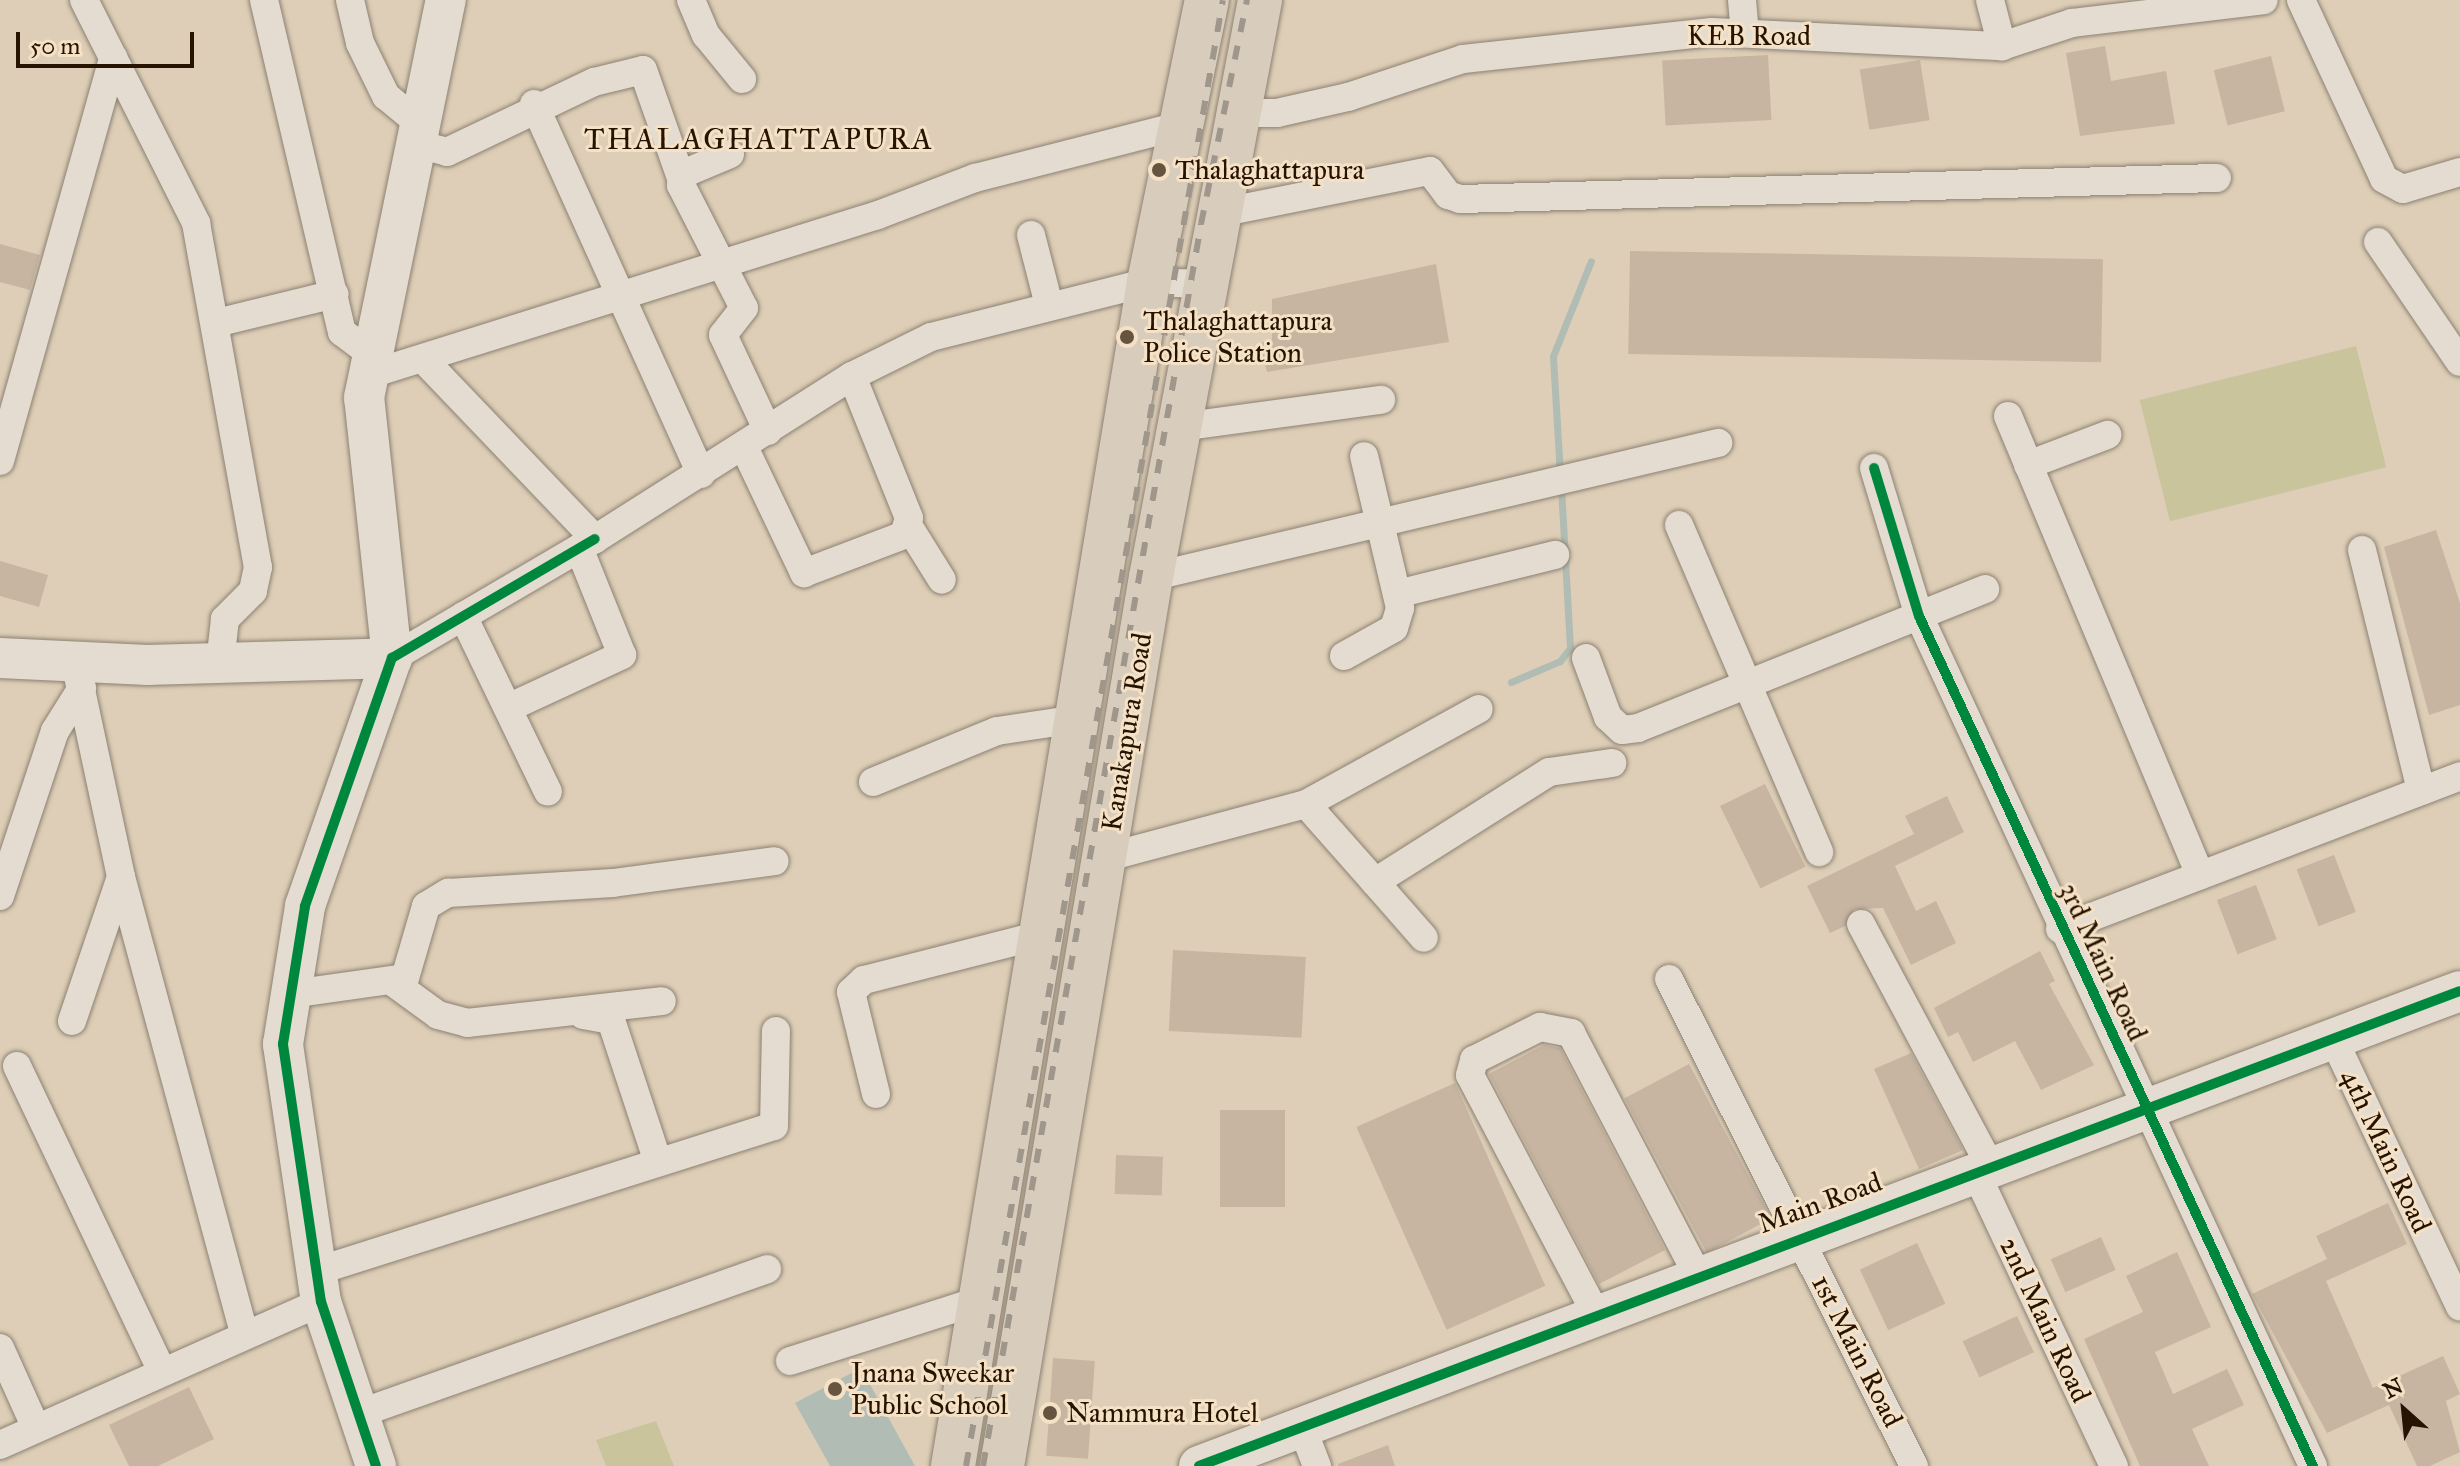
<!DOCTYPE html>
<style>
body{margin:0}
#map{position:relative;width:2460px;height:1466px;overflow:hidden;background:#deceb7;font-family:"IM FELL Great Primer",serif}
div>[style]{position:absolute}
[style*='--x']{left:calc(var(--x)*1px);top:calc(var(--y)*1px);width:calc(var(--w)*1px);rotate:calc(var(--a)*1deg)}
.green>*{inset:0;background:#cac49d;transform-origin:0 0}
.water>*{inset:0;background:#b1bcb4}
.stream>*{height:7px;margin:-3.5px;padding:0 3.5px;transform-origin:3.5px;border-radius:3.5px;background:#b1bcb4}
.building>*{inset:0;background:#c7b5a2;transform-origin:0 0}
.roads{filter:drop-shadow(0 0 2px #8c8172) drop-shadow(0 0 2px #8c8172)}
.street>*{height:28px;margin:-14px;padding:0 14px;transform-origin:14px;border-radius:14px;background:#e4dcd0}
.secondary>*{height:40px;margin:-20px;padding:0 20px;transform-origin:20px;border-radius:20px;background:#e4dcd0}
.highway>*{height:44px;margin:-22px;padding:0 22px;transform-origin:22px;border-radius:22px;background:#d8ccbc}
.rail>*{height:6px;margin-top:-3px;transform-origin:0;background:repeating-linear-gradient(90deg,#9f978c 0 14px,transparent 0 28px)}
.cycleway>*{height:10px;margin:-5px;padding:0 5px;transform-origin:5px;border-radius:5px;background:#00873e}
.dots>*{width:22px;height:22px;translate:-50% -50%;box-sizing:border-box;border:4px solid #f5e1c5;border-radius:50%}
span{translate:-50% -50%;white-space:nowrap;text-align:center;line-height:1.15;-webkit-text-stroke:6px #f5e1c5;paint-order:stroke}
.street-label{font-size:28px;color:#261302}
.poi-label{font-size:28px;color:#261302}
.left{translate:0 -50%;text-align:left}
.neighbourhood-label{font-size:30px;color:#261302;letter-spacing:2px}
.north{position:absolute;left:2364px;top:1370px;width:80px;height:80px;-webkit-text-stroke:6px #f5e1c5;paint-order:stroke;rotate:333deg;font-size:22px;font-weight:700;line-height:32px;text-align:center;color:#261302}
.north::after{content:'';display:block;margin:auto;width:28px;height:36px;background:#261302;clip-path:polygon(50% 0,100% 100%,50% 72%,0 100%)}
.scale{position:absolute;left:16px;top:32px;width:178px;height:36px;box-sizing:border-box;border:4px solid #261302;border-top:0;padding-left:10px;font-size:24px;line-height:28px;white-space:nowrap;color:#261302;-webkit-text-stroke:6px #f5e1c5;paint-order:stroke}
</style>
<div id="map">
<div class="green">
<div style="left:2356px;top:346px;width:125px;height:223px;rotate:76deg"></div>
<div style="clip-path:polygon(656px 1421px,674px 1466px,606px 1466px,596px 1440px)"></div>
</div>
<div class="water">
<div style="clip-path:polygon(861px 1368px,915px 1466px,830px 1466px,795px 1403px)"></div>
</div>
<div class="stream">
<div style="--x:1560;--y:475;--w:119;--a:-93.4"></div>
<div style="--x:1553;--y:356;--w:102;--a:-68.2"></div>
<div style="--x:1511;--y:682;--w:53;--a:-23.2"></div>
<div style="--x:1560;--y:661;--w:16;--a:-52"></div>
<div style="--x:1570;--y:648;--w:160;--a:-93.2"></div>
</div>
<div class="building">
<div style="clip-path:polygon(2105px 46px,2111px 81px,2166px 71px,2175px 124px,2080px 136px,2066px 53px)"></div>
<div style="left:1768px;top:55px;width:65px;height:106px;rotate:87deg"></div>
<div style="left:2271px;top:56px;width:57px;height:59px;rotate:76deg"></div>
<div style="left:1920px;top:60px;width:61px;height:61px;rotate:81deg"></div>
<div style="clip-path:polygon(0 244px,40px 255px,30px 290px,0 282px)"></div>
<div style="left:1630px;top:251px;width:473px;height:103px;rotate:1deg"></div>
<div style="clip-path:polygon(1436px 264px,1449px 342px,1267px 372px,1260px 343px,1272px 340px,1272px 299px)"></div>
<div style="clip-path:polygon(2436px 530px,2460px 603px,2460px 705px,2429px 715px,2384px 547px)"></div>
<div style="clip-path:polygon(0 561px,48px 575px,39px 607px,0 596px)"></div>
<div style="left:1765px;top:784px;width:92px;height:50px;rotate:64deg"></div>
<div style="clip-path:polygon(1947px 796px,1964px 832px,1895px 866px,1916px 911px,1936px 901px,1956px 943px,1911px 965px,1883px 908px,1854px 909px,1845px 926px,1830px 933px,1807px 886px,1914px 834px,1905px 816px)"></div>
<div style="left:2334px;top:855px;width:61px;height:40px;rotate:69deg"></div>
<div style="left:2256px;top:885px;width:58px;height:42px;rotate:69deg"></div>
<div style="left:1173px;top:950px;width:133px;height:81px;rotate:3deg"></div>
<div style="clip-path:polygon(2040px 951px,2055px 981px,2049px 984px,2094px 1065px,2041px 1090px,2015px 1041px,1973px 1062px,1958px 1032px,1948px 1037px,1934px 1008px)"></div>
<div style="clip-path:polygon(1544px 1045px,1560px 1048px,1665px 1250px,1599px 1284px,1489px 1074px)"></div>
<div style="clip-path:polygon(1911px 1053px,1963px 1150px,1919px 1169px,1874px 1069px)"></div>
<div style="left:1689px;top:1064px;width:175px;height:73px;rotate:62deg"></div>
<div style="left:1455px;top:1083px;width:222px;height:108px;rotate:66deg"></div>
<div style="left:1220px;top:1110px;width:65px;height:97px"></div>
<div style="left:1116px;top:1155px;width:47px;height:39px;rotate:2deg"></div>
<div style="clip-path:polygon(2388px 1203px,2407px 1244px,2326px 1281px,2373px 1388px,2443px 1356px,2460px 1394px,2446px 1401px,2460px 1452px,2430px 1466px,2417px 1466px,2389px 1405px,2327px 1433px,2252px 1294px,2327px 1259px,2316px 1236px)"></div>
<div style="left:2101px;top:1237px;width:36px;height:55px;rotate:66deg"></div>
<div style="left:1917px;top:1243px;width:67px;height:63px;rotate:65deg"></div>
<div style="clip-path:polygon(2177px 1252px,2211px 1327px,2155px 1352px,2173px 1394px,2227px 1369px,2244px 1405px,2192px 1429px,2209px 1466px,2140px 1466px,2084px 1339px,2143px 1312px,2126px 1276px)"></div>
<div style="left:2017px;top:1316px;width:40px;height:60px;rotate:65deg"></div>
<div style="left:1053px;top:1358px;width:42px;height:98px;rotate:4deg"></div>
<div style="clip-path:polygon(189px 1387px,214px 1439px,158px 1466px,129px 1466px,109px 1425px)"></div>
<div style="clip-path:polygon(1388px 1445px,1395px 1466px,1338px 1466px,1338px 1464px)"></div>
</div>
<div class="roads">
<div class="street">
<div style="--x:84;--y:0;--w:250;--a:63.3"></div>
<div style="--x:196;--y:223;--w:350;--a:79.8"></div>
<div style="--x:258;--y:567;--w:25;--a:102"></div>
<div style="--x:253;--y:591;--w:40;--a:135"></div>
<div style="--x:225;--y:619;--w:44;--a:96.5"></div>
<div style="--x:264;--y:0;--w:341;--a:76.8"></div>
<div style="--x:342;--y:332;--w:38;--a:37"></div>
<div style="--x:350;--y:0;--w:44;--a:76.9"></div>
<div style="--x:360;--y:43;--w:59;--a:63.9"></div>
<div style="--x:386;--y:96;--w:44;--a:39.5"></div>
<div style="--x:691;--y:0;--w:38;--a:67"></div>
<div style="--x:706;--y:35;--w:57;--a:50.7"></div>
<div style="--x:1742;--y:0;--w:33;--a:85"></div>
<div style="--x:1990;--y:0;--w:48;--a:75.4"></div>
<div style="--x:2301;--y:0;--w:197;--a:65.1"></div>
<div style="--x:2384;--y:179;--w:21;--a:28"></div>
<div style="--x:2403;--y:189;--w:59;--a:-16.6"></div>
<div style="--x:534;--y:104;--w:406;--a:65.7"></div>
<div style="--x:1237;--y:113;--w:40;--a:0"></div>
<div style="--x:1277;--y:113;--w:73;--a:-12.7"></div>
<div style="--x:1348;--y:97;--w:121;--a:-18.3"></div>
<div style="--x:1463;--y:59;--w:250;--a:-6.2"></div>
<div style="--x:1712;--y:32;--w:290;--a:2.8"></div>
<div style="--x:2002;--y:46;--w:74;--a:-18.2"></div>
<div style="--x:2072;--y:23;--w:193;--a:-6.8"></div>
<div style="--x:416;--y:144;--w:32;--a:14"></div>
<div style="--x:447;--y:152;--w:163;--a:-25.5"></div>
<div style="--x:594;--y:82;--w:50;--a:-13.8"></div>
<div style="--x:643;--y:70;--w:114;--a:70.6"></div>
<div style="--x:730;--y:154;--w:49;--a:157.1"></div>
<div style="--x:685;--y:173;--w:13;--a:108"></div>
<div style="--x:681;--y:185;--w:138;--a:62.9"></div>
<div style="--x:744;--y:308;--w:34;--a:128"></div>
<div style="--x:723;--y:335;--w:106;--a:64.9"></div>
<div style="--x:1219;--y:213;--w:215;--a:-11.3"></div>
<div style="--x:1430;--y:171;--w:30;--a:53"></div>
<div style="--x:1448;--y:195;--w:13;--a:18"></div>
<div style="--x:1460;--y:199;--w:757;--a:-1.59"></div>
<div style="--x:1031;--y:235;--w:72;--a:75.6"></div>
<div style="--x:2378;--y:242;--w:145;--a:55.7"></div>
<div style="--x:216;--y:323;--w:122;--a:-13.7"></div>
<div style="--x:426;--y:362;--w:245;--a:46.3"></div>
<div style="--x:595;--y:539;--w:304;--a:-32.4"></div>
<div style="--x:852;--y:376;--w:88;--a:-26.3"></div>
<div style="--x:931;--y:337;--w:225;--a:-14.2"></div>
<div style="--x:1149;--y:282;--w:55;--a:2.1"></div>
<div style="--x:368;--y:375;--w:535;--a:-17.42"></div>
<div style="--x:878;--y:215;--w:104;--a:-20.9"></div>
<div style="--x:975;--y:178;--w:215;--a:-14.3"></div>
<div style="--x:2008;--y:416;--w:498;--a:67.3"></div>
<div style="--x:1180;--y:427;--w:203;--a:-7.7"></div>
<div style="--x:744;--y:447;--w:140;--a:64.5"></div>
<div style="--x:804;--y:573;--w:107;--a:-20.8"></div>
<div style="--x:904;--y:535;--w:18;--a:-74"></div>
<div style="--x:909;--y:518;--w:153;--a:-111.9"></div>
<div style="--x:0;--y:461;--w:419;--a:-74.3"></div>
<div style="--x:2028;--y:465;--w:85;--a:-20.8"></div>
<div style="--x:1874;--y:468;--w:155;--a:73.1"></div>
<div style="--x:1919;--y:616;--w:937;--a:65.13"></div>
<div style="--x:1679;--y:525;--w:356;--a:66.8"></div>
<div style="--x:909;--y:527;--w:62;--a:58.1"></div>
<div style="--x:2362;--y:550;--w:248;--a:76.2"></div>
<div style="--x:1151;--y:577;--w:583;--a:-13.3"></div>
<div style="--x:1397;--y:594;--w:163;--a:-13.9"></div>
<div style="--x:463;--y:616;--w:195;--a:64.2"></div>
<div style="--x:1344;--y:656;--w:57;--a:-29.2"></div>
<div style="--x:1394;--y:628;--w:21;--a:-73"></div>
<div style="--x:1400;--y:608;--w:156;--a:-103.3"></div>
<div style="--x:392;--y:658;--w:235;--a:-30.4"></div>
<div style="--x:1586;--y:658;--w:63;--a:69.6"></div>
<div style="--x:1608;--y:717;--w:19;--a:43"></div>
<div style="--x:1622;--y:730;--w:16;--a:-7"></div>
<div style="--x:1638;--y:728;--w:374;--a:-21.8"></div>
<div style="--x:75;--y:662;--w:220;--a:77.9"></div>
<div style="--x:121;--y:877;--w:474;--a:74.9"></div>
<div style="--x:508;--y:708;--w:126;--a:-24.9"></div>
<div style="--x:622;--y:655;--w:115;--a:-111.9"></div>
<div style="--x:873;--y:782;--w:134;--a:-22.4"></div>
<div style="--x:997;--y:731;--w:81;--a:-8.5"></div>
<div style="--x:1306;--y:804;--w:104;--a:48.5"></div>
<div style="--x:1375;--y:882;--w:206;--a:-32.3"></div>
<div style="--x:1549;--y:772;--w:64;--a:-8.1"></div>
<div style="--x:1108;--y:857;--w:205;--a:-15"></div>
<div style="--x:1306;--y:804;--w:197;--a:-28.8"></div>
<div style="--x:1375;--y:882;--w:74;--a:48.8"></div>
<div style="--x:0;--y:896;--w:174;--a:-71.6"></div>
<div style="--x:55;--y:731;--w:51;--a:-57.9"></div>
<div style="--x:1861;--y:924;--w:276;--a:61.9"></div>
<div style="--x:2060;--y:929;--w:428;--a:-20.9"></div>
<div style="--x:1669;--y:979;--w:545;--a:63.29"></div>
<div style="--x:394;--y:983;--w:54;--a:36"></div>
<div style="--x:438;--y:1015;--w:30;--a:15"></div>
<div style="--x:467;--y:1023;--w:196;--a:-6.4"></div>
<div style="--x:291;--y:994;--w:115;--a:-8"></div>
<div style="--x:405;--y:978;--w:75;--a:-73.7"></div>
<div style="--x:426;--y:906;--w:26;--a:-31"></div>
<div style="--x:448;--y:893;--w:165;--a:-3.5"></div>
<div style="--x:613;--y:883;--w:163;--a:-7.7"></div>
<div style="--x:583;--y:1015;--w:28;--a:10"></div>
<div style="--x:611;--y:1020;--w:150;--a:71.7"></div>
<div style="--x:72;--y:1021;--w:152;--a:-71.2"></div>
<div style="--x:2333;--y:1038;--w:297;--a:64.7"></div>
<div style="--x:17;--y:1066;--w:338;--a:64.6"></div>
<div style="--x:876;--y:1094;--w:105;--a:-103.8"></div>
<div style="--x:851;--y:992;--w:18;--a:-43"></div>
<div style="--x:864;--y:980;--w:183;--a:-14.3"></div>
<div style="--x:1976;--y:1173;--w:324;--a:64.8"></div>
<div style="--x:317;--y:1271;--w:479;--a:-17.6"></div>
<div style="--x:774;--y:1126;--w:95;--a:-88.8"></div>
<div style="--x:1596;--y:1314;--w:270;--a:-117.8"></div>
<div style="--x:1470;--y:1075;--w:16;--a:-75"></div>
<div style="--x:1474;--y:1060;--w:74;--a:-26.6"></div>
<div style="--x:1540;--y:1027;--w:32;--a:11"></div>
<div style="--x:1571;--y:1033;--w:272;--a:62.4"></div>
<div style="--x:0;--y:1348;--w:88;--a:65.8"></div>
<div style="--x:790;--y:1361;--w:201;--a:-17.7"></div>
<div style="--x:358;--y:1414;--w:434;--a:-19.5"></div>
<div style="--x:1302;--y:1427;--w:42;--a:69"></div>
<div style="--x:0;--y:1445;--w:351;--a:-24"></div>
</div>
<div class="secondary">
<div style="--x:0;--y:658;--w:148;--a:2.7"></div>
<div style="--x:148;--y:665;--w:244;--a:-1.6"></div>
<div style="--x:392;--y:658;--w:262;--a:-96.1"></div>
<div style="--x:364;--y:398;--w:406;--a:-78.4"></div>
<div style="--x:376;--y:1466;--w:173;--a:-108.5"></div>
<div style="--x:321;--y:1302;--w:261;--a:-98.4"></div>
<div style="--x:283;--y:1044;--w:140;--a:-80.9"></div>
<div style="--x:305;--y:906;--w:263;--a:-70.7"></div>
<div style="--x:1199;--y:1466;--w:1347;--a:-20.64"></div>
</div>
<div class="highway">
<div style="--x:953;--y:1466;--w:1200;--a:-80.6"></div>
<div style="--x:1149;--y:282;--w:288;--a:-78.4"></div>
<div style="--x:1002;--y:1466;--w:901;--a:-80.49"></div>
<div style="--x:1151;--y:577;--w:587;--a:-79.3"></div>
</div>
</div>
<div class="rail">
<div style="--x:966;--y:1466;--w:1488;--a:-80.06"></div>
<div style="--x:983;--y:1466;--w:1261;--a:-80.04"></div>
<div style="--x:1201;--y:224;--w:229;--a:-78.4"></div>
</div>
<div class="cycleway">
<div style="--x:1874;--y:468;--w:155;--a:73.1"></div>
<div style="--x:1919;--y:616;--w:937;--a:65.13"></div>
<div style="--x:376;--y:1466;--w:173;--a:-108.5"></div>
<div style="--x:321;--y:1302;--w:261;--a:-98.4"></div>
<div style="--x:283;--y:1044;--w:140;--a:-80.9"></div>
<div style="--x:305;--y:906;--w:263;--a:-70.7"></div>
<div style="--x:392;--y:658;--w:235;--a:-30.4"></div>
<div style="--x:1199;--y:1466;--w:1347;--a:-20.64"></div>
</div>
<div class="dots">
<div style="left:1159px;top:170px;background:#665441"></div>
<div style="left:1127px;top:337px;background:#665441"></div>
<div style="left:835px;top:1389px;background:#665441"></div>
<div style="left:1050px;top:1413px;background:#665441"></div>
</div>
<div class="street-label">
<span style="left:1749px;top:36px">KEB Road</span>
<span style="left:1127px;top:732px;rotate:-81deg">Kanakapura Road</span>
<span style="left:2103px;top:962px;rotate:65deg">3rd Main Road</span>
<span style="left:2386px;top:1151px;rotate:65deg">4th Main Road</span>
<span style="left:1820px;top:1203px;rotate:-20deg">Main Road</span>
<span style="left:2045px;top:1320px;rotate:65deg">2nd Main Road</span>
<span style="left:1857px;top:1351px;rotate:63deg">1st Main Road</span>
</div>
<div class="poi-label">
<span class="left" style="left:1175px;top:170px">Thalaghattapura</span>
<span class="left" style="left:1143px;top:337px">Thalaghattapura<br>Police Station</span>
<span class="left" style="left:851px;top:1389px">Jnana Sweekar<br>Public School</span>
<span class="left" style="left:1066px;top:1413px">Nammura Hotel</span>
</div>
<div class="neighbourhood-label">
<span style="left:759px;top:139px">THALAGHATTAPURA</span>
</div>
<div class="north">N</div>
<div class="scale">50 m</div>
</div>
